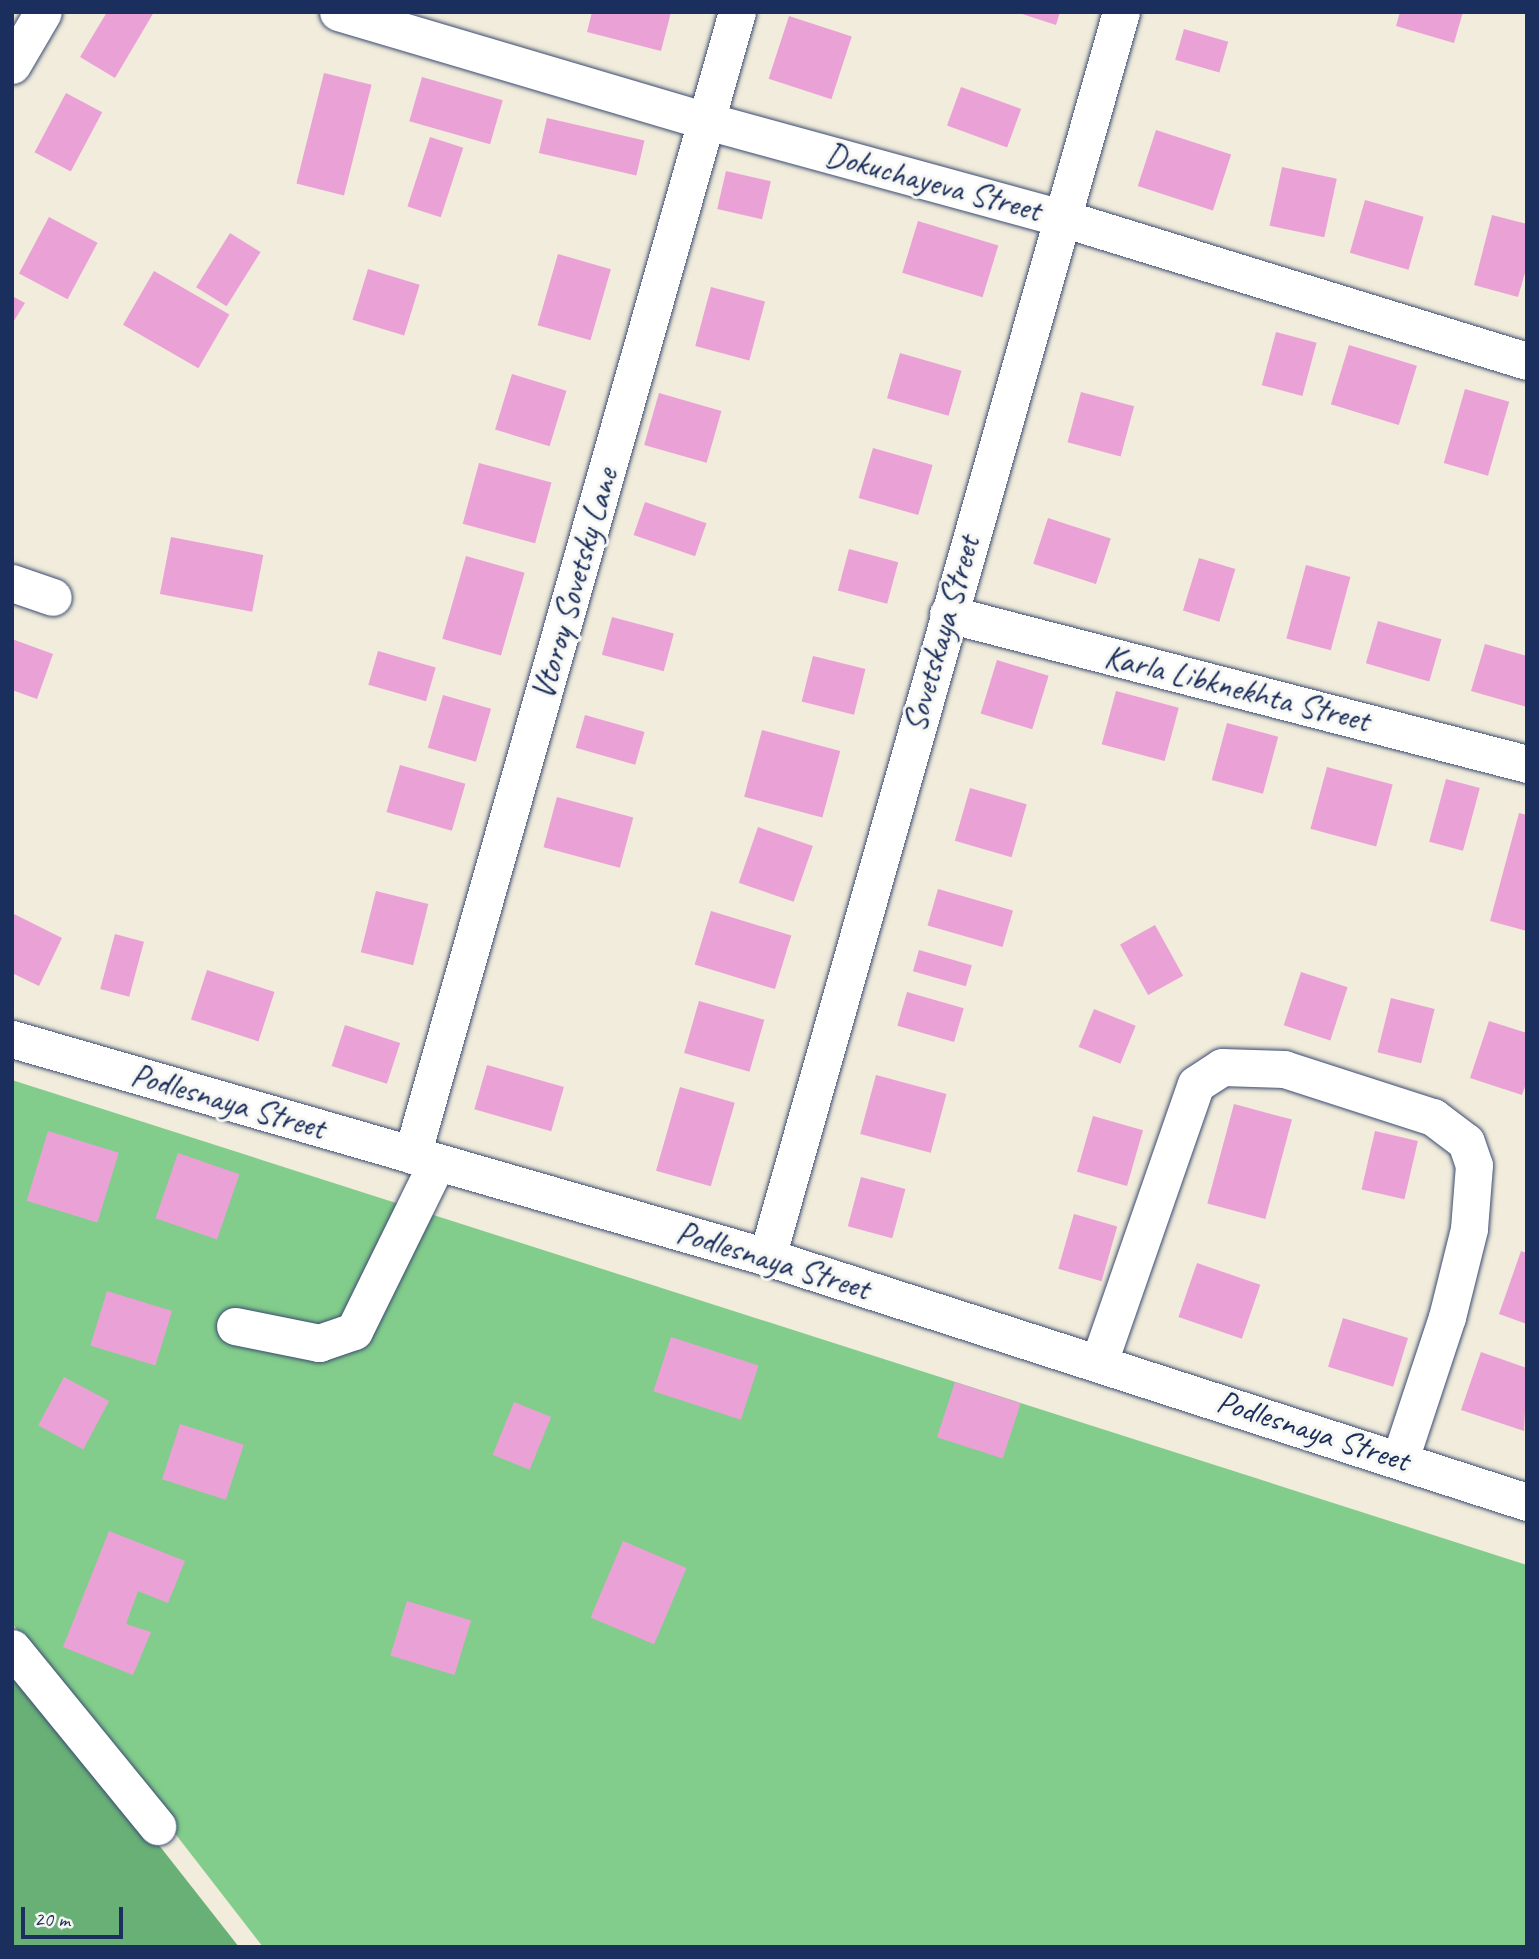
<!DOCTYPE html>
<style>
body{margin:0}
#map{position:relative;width:1539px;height:1959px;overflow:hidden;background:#f1ecdb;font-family:Caveat,sans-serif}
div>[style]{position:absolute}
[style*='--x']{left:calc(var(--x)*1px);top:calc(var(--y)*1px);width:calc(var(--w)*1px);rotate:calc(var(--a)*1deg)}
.green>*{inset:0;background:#82cd8b}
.forest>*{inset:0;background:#69b077}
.building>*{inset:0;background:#eaa2d6;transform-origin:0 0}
.roads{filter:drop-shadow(0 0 2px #3b4b71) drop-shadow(0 0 2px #3b4b71)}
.minor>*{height:37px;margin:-18.5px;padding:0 18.5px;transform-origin:18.5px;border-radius:18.5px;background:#fff}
span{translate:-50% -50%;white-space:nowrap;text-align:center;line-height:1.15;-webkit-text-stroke:6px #f6f6f2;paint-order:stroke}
.street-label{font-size:33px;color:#1b2f5e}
.frame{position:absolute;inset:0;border:14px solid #1b2f5e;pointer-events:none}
.scale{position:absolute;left:21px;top:1907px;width:102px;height:32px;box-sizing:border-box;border:4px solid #1b2f5e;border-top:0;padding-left:9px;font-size:21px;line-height:24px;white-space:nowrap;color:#1b2f5e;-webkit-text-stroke:5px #f6f6f2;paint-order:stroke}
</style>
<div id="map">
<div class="green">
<div style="clip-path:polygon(12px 1080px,1527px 1565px,1527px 1947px,263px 1947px,12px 1623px)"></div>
</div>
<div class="forest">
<div style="clip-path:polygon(12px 1658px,239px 1947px,12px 1947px)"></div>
</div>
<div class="building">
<div style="clip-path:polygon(107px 12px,154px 12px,115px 78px,80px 57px)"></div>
<div style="clip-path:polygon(592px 12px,671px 12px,661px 51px,587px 32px)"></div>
<div style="clip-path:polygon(1016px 12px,1060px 12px,1056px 25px)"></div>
<div style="clip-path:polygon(1400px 12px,1463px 12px,1454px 43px,1396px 26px)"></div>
<div style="left:789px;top:16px;width:66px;height:66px;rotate:18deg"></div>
<div style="left:1184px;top:29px;width:46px;height:32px;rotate:16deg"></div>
<div style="left:324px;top:73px;width:49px;height:114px;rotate:14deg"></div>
<div style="left:422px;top:77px;width:84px;height:46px;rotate:16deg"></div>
<div style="left:961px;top:87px;width:64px;height:41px;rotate:20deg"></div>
<div style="left:66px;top:93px;width:41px;height:67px;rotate:28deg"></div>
<div style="left:547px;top:118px;width:100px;height:36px;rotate:13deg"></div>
<div style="left:1156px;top:130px;width:79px;height:59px;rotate:18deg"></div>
<div style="left:430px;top:137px;width:35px;height:73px;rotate:18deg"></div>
<div style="left:1282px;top:167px;width:56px;height:60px;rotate:12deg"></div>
<div style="left:726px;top:171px;width:46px;height:39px;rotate:13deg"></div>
<div style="left:1365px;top:200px;width:61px;height:55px;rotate:16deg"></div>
<div style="clip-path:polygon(1492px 215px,1527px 224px,1527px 266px,1518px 297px,1474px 285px)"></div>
<div style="left:49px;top:217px;width:55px;height:64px;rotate:28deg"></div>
<div style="left:918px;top:221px;width:84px;height:54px;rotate:17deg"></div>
<div style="left:230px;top:233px;width:36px;height:64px;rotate:32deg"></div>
<div style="left:558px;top:254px;width:55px;height:74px;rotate:16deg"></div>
<div style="left:368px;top:269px;width:54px;height:53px;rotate:17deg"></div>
<div style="left:154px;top:271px;width:87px;height:62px;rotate:30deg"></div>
<div style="left:711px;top:287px;width:56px;height:61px;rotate:15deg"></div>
<div style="clip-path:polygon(12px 296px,25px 303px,12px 324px)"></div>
<div style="left:1276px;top:332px;width:42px;height:55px;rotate:15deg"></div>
<div style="left:1349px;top:345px;width:71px;height:62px;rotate:17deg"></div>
<div style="left:900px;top:353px;width:64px;height:47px;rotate:16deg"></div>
<div style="left:512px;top:374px;width:57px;height:58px;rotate:17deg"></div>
<div style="left:1465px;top:389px;width:46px;height:77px;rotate:16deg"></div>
<div style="left:1081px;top:392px;width:55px;height:52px;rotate:15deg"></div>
<div style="left:659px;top:393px;width:65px;height:54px;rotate:16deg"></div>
<div style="left:873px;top:448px;width:62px;height:52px;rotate:16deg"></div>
<div style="left:479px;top:463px;width:75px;height:63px;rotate:15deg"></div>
<div style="left:645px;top:502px;width:65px;height:35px;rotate:19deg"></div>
<div style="left:1048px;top:518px;width:66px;height:48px;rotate:18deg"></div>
<div style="left:171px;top:537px;width:94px;height:58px;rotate:11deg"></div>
<div style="left:849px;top:549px;width:51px;height:43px;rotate:15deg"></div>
<div style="left:466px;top:556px;width:61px;height:86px;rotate:16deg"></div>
<div style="left:1199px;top:558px;width:38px;height:55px;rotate:17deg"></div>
<div style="left:1306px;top:565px;width:46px;height:76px;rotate:15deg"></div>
<div style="left:612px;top:617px;width:64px;height:39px;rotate:15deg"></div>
<div style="left:1378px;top:621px;width:66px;height:44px;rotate:16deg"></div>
<div style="clip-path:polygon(12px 639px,53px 654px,37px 699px,12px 690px)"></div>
<div style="clip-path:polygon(1485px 644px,1527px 656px,1527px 707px,1471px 691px)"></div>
<div style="left:378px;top:651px;width:60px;height:35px;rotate:16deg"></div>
<div style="left:813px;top:656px;width:54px;height:47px;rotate:14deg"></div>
<div style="left:997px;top:660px;width:54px;height:56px;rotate:17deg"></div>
<div style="left:1116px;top:691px;width:65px;height:55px;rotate:15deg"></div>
<div style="left:443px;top:695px;width:50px;height:55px;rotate:16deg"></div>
<div style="left:585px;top:715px;width:62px;height:34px;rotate:16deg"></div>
<div style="left:1227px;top:723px;width:53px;height:59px;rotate:15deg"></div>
<div style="left:762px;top:730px;width:81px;height:69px;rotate:15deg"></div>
<div style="left:400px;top:765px;width:68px;height:49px;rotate:16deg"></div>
<div style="left:1327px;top:767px;width:68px;height:64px;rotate:15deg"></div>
<div style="left:1446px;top:779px;width:35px;height:65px;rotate:15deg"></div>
<div style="left:970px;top:788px;width:59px;height:55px;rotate:16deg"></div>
<div style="left:557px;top:797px;width:79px;height:52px;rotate:15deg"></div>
<div style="clip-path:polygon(1519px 813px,1527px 815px,1527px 931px,1490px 921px)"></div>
<div style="left:758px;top:827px;width:58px;height:59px;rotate:19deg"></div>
<div style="left:938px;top:889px;width:78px;height:38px;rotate:16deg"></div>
<div style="left:376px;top:891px;width:54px;height:63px;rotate:14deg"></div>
<div style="left:711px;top:911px;width:84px;height:56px;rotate:17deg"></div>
<div style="clip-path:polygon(12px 913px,62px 938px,39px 986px,12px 973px)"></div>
<div style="left:1155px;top:925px;width:58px;height:40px;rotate:61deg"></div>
<div style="left:115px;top:934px;width:30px;height:57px;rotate:15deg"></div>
<div style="left:919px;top:950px;width:55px;height:22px;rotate:16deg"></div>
<div style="left:207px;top:970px;width:71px;height:52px;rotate:18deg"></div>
<div style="left:1301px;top:972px;width:49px;height:56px;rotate:18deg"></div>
<div style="left:907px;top:992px;width:59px;height:35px;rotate:16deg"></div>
<div style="left:1391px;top:998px;width:45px;height:56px;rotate:14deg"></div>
<div style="left:699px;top:1001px;width:68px;height:54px;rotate:16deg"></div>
<div style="left:1094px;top:1009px;width:45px;height:41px;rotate:22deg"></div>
<div style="clip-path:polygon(1489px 1021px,1527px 1033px,1527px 1081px,1522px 1095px,1470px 1078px)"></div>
<div style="left:345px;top:1025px;width:58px;height:43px;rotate:18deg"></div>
<div style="left:487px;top:1065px;width:80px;height:46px;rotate:16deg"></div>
<div style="left:876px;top:1075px;width:73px;height:61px;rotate:15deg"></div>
<div style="left:680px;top:1087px;width:57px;height:87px;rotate:16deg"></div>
<div style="left:1234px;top:1104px;width:60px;height:103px;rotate:15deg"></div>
<div style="left:1093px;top:1116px;width:52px;height:58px;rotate:16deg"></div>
<div style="left:48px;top:1131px;width:74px;height:73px;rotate:17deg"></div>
<div style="left:1375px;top:1131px;width:44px;height:60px;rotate:13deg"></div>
<div style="left:178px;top:1153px;width:65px;height:69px;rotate:19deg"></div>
<div style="left:861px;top:1177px;width:46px;height:51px;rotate:15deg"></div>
<div style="left:1074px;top:1214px;width:45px;height:57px;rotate:16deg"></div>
<div style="clip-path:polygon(1521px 1251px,1527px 1253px,1527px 1324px,1499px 1314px)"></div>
<div style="left:1197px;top:1263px;width:67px;height:57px;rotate:19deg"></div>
<div style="left:107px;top:1291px;width:68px;height:57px;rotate:17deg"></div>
<div style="left:1343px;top:1318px;width:68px;height:51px;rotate:17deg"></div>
<div style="left:671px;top:1337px;width:92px;height:57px;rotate:18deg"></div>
<div style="clip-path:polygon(1481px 1352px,1527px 1368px,1524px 1431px,1461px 1410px)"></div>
<div style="left:64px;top:1377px;width:51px;height:55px;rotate:28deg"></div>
<div style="left:955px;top:1382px;width:69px;height:58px;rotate:18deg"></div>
<div style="left:514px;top:1402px;width:40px;height:57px;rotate:22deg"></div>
<div style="left:180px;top:1424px;width:67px;height:58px;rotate:18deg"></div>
<div style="clip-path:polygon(109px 1531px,185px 1561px,168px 1603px,138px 1591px,126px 1624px,151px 1632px,133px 1675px,63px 1647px)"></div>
<div style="left:623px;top:1541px;width:69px;height:83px;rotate:23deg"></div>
<div style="left:407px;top:1601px;width:67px;height:57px;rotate:17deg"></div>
</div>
<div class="roads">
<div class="minor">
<div style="--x:338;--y:12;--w:385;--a:16.5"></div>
<div style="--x:707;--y:121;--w:368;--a:15.3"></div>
<div style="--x:1062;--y:218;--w:486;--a:17.1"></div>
<div style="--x:12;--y:65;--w:61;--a:-59.7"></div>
<div style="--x:12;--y:583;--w:43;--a:18.9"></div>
<div style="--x:948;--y:614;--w:598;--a:14.52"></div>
<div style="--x:12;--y:1039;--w:786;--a:16.11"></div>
<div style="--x:767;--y:1257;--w:799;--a:17.87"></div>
<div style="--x:412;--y:1155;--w:1188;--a:-74.13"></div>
<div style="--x:767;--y:1257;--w:1294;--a:-74.13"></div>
<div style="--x:235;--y:1326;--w:86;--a:11.4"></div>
<div style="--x:319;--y:1343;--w:37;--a:-19"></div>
<div style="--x:354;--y:1331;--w:188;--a:-63.8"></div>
<div style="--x:1099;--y:1362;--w:294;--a:-70.8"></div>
<div style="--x:1196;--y:1084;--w:31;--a:-33"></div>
<div style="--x:1222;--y:1067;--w:62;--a:1.8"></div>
<div style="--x:1284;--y:1069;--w:157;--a:17.9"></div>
<div style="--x:1433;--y:1117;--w:41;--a:37.1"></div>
<div style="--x:1466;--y:1142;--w:24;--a:71"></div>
<div style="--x:1474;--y:1165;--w:64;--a:94.5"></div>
<div style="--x:1469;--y:1229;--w:91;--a:104"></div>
<div style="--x:1447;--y:1317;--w:150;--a:108.3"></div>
<div style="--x:12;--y:1648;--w:230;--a:50.8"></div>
</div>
</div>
<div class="street-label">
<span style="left:933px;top:183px;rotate:15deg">Dokuchayeva Street</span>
<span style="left:575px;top:584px;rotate:-74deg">Vtoroy Sovetsky Lane</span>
<span style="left:942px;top:634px;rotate:-74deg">Sovetskaya Street</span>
<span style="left:1237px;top:689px;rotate:14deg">Karla Libknekhta Street</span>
<span style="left:228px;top:1102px;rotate:16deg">Podlesnaya Street</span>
<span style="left:773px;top:1261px;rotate:17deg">Podlesnaya Street</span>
<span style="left:1313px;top:1431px;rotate:18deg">Podlesnaya Street</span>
</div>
<div class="frame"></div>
<div class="scale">20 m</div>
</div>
